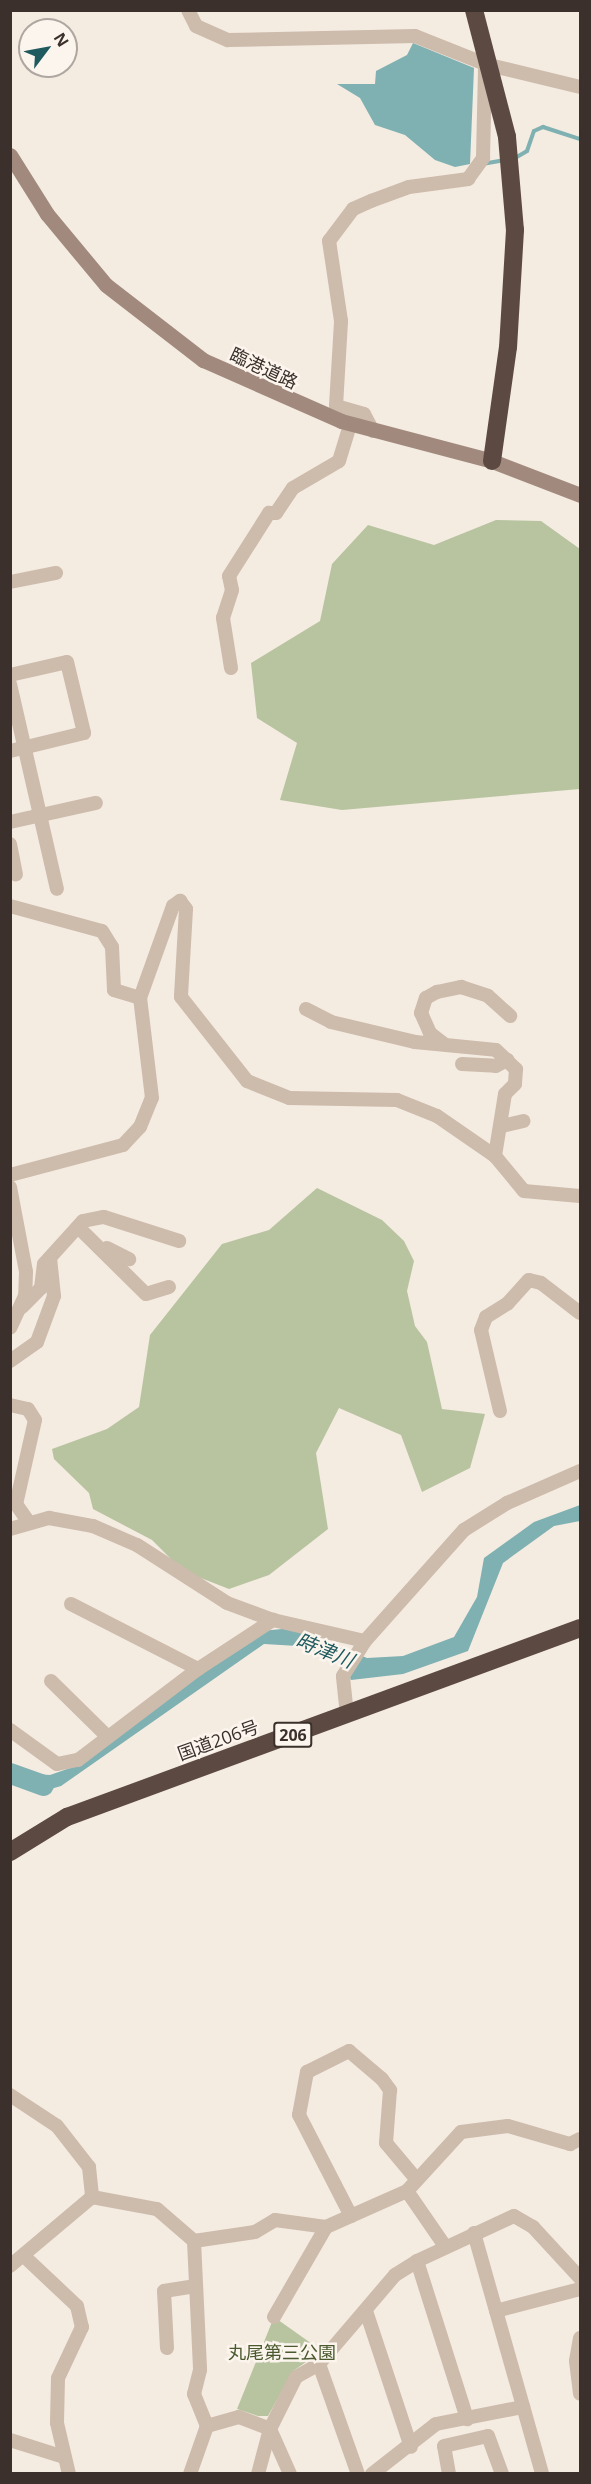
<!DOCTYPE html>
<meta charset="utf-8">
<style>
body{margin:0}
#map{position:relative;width:591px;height:2484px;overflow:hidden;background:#f4ebe1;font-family:"Open Sans","Noto Sans JP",sans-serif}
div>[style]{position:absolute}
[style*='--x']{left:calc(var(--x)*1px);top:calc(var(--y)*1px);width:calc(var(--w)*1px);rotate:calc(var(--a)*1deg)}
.green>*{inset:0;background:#b8c4a0}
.water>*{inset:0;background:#7fb0b2}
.stream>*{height:4px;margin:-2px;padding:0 2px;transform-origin:2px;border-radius:2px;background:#7fb0b2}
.river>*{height:21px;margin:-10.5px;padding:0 10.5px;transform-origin:10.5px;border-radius:10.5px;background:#7fb0b2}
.street>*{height:14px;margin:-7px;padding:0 7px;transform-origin:7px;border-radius:7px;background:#cdbbac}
.secondary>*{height:15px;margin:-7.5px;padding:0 7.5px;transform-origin:7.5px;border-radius:7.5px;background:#a18a7d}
.highway>*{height:18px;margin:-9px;padding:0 9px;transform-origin:9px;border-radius:9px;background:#5c4a42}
span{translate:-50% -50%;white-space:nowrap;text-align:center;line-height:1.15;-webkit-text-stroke:5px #fbf5ee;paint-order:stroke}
.shield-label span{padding:2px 4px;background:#fbf5ee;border:2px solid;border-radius:4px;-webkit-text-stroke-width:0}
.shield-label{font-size:16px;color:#3b302b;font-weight:700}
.street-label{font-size:18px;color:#3b302b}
.park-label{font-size:18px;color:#4a5a2e}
.water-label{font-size:20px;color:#1f5a5e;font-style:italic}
.frame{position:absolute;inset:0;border:12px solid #3b302b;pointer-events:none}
.north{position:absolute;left:18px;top:18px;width:60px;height:60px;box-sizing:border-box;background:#fbf5ee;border:2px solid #aea6a0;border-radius:50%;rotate:58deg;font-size:16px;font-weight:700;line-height:24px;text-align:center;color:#3b302b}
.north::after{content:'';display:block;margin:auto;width:21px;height:27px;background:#1f5a5e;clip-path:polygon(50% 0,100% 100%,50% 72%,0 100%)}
</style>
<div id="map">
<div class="green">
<div style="clip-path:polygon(496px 520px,541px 521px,580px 549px,580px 789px,342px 810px,280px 800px,297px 743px,257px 718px,251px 663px,320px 621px,332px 564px,368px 525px,434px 545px)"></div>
<div style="clip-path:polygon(317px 1188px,382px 1220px,404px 1241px,414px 1261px,407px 1291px,415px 1326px,427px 1342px,442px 1409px,485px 1414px,470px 1468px,422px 1492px,401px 1435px,339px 1408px,316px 1453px,328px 1529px,269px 1575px,229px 1589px,183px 1571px,152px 1540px,93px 1509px,89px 1493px,54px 1459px,52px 1449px,107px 1429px,139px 1407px,150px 1335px,222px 1244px,269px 1230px)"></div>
<div style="clip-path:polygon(274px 2317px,322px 2351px,293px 2371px,268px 2416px,258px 2416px,237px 2409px)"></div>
</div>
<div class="water">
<div style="clip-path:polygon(413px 43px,474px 68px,470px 164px,455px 167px,435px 160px,405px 135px,375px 125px,360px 98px,337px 84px,375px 84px,376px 71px,407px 55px)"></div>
<div style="clip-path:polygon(580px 1505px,580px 1521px,554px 1526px,503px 1563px,468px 1651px,403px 1674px,351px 1680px,343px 1664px,298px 1646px,264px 1644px,61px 1786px,37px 1793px,17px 1780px,19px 1773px,50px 1775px,73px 1767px,261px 1631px,293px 1628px,367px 1658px,403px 1656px,454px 1637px,477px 1597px,484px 1558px,534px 1522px)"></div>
</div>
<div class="stream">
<div style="--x:515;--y:158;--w:14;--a:-30"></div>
<div style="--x:527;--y:151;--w:21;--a:-71"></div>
<div style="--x:534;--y:131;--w:10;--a:-24"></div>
<div style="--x:543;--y:127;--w:39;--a:18"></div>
<div style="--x:482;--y:164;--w:22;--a:-10"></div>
</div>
<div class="river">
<div style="--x:10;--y:1773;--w:35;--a:20"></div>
</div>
<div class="street">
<div style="--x:188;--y:10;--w:18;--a:63"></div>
<div style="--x:196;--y:26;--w:35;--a:24"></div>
<div style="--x:228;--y:40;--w:187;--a:-1.2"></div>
<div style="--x:415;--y:36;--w:75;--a:21.8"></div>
<div style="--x:485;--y:64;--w:98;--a:13.6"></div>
<div style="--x:373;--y:431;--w:19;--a:-118"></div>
<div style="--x:364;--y:414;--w:29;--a:-164"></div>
<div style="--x:336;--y:406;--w:85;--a:-86.6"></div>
<div style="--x:341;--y:321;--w:81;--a:-98.5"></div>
<div style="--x:329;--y:241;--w:40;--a:-53"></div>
<div style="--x:353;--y:209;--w:20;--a:-24"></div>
<div style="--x:371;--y:201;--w:40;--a:-20.2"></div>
<div style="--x:409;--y:187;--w:60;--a:-7.7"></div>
<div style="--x:468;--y:179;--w:26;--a:-54"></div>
<div style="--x:483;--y:158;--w:89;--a:-88.7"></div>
<div style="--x:10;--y:582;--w:47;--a:-11.1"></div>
<div style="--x:231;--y:668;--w:51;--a:-99.1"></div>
<div style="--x:223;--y:618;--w:29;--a:-72"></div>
<div style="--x:232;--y:590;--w:14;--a:-102"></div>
<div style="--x:229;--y:576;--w:75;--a:-57.6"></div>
<div style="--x:269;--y:513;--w:7;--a:0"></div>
<div style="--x:276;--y:513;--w:30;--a:-56"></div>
<div style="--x:293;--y:488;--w:53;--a:-30.4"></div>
<div style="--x:339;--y:461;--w:39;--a:-73"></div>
<div style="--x:10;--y:675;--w:58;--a:-12.8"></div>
<div style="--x:67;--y:662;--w:73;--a:76.5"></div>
<div style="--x:84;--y:733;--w:76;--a:166.3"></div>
<div style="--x:10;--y:684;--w:210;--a:77.1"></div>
<div style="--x:10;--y:822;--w:88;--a:-12.5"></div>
<div style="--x:10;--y:844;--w:31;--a:79"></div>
<div style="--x:10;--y:906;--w:95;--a:15.2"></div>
<div style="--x:102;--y:931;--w:19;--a:58"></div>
<div style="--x:112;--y:947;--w:43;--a:87.3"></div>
<div style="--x:114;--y:990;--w:27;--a:17"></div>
<div style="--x:306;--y:1009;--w:28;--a:27"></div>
<div style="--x:331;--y:1022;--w:86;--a:13.4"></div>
<div style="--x:415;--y:1042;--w:81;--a:5.6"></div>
<div style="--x:496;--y:1050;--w:28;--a:44"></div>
<div style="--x:516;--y:1069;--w:15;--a:94"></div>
<div style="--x:515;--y:1084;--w:14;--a:135"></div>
<div style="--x:505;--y:1094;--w:63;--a:99.2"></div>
<div style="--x:444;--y:1044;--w:18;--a:-142"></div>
<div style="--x:430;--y:1033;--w:22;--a:-114"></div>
<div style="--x:421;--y:1013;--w:16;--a:-72"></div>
<div style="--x:426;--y:998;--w:13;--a:-29"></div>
<div style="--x:437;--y:992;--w:25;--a:-12"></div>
<div style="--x:461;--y:987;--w:28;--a:18"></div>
<div style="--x:488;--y:996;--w:30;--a:42"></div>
<div style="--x:462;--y:1064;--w:34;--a:3"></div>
<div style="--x:496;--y:1066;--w:13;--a:-29"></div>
<div style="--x:502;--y:1126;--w:22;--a:-13"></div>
<div style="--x:10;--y:1175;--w:117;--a:-14.9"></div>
<div style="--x:123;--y:1145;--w:25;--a:-47"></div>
<div style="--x:140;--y:1127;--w:31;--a:-68"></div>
<div style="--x:152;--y:1098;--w:101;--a:-96.8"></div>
<div style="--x:140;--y:998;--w:98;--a:-70.3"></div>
<div style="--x:173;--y:906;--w:9;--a:-36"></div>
<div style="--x:180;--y:901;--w:10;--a:53"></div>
<div style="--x:186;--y:909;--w:88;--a:93.3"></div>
<div style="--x:181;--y:997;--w:107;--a:51.8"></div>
<div style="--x:247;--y:1081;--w:45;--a:22"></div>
<div style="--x:289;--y:1098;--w:108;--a:1.1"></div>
<div style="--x:397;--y:1100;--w:43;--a:21.8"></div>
<div style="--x:437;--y:1116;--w:70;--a:34.6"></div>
<div style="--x:495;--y:1156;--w:45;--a:50.4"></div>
<div style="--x:524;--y:1191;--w:56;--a:5.1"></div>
<div style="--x:10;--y:1187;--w:86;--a:79.3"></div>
<div style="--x:26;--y:1272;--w:24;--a:92"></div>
<div style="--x:25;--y:1296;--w:35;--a:115"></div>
<div style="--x:78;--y:1227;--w:95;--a:44.6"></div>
<div style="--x:146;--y:1294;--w:24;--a:-17"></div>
<div style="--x:107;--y:1248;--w:25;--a:27"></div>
<div style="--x:22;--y:1307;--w:27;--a:-45"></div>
<div style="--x:41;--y:1288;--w:24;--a:-83"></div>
<div style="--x:44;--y:1264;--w:58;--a:-47.8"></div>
<div style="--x:83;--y:1221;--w:21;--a:-11"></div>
<div style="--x:104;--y:1217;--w:79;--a:17.7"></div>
<div style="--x:10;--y:1361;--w:33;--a:-35"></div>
<div style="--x:37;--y:1342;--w:49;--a:-69.7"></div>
<div style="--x:54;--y:1296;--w:38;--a:-96"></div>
<div style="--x:10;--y:1405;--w:18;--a:13"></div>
<div style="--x:28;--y:1409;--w:13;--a:58"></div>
<div style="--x:35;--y:1420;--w:86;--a:102.7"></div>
<div style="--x:16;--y:1504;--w:21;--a:55"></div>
<div style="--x:500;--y:1411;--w:83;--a:-103.2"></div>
<div style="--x:481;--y:1330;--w:14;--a:-69"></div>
<div style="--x:486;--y:1317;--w:26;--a:-32"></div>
<div style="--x:508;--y:1303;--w:31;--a:-48"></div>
<div style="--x:529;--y:1280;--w:12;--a:14"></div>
<div style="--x:541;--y:1283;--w:49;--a:37.6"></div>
<div style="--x:10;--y:1529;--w:41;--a:-15.8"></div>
<div style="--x:49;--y:1518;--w:45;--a:10.3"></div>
<div style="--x:93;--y:1526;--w:48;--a:23.4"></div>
<div style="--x:137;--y:1545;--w:107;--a:32.8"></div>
<div style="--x:227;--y:1603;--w:49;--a:20.3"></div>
<div style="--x:273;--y:1620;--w:94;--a:12.9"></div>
<div style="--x:71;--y:1604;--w:143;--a:27.1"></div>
<div style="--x:51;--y:1681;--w:78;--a:44.5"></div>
<div style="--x:347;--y:1715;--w:39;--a:-96"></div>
<div style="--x:343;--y:1676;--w:41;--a:-57.8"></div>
<div style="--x:365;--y:1641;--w:149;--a:-48.3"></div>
<div style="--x:464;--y:1530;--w:51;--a:-32.1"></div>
<div style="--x:507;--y:1503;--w:80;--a:-23.7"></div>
<div style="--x:10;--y:1730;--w:58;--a:35.9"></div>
<div style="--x:57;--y:1764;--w:21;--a:-11"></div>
<div style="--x:78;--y:1760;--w:151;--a:-37.2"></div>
<div style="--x:198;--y:1669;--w:90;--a:-33.2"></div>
<div style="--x:10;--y:2095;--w:56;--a:33.4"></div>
<div style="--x:57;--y:2126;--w:52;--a:52"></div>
<div style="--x:89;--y:2167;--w:30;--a:84"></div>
<div style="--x:407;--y:2191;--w:67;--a:55.4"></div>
<div style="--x:92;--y:2197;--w:66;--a:10.5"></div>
<div style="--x:157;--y:2209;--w:49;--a:40.9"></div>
<div style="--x:194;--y:2241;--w:62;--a:-8.4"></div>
<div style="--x:255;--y:2232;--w:23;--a:-31"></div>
<div style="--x:275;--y:2220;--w:51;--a:7.8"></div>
<div style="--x:326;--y:2227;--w:89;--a:-24"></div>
<div style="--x:407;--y:2191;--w:80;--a:-47.5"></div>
<div style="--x:461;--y:2132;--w:47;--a:-7.3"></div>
<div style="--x:508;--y:2126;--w:65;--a:16.2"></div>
<div style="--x:570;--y:2144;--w:11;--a:-27"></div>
<div style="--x:351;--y:2216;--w:114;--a:-117.2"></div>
<div style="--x:299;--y:2115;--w:44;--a:-79.5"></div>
<div style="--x:307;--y:2072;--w:47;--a:-26.6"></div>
<div style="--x:349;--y:2051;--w:43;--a:40.3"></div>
<div style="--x:382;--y:2079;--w:14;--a:54"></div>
<div style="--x:390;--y:2090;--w:53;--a:94.3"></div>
<div style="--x:386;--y:2143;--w:48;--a:50"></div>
<div style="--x:474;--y:2233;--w:250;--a:74.2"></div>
<div style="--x:194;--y:2241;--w:129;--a:87.3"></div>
<div style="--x:200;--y:2370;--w:25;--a:104"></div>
<div style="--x:194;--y:2394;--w:35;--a:68"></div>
<div style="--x:207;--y:2426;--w:33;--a:-16"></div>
<div style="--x:239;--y:2417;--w:33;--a:21"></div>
<div style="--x:270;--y:2429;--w:49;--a:66"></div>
<div style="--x:26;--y:2258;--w:70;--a:43.3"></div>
<div style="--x:77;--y:2306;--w:22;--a:77"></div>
<div style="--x:82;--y:2327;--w:56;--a:115.2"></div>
<div style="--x:58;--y:2378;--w:45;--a:91.3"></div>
<div style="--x:57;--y:2423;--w:52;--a:76.8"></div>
<div style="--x:417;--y:2261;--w:166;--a:72.4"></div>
<div style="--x:10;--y:2266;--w:107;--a:-40.1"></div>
<div style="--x:366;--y:2311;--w:143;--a:71.7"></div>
<div style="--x:496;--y:2311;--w:87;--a:-14.7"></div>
<div style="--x:274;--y:2317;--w:104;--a:-60"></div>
<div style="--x:580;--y:2338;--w:23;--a:100"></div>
<div style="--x:576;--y:2361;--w:33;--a:83"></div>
<div style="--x:167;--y:2348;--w:57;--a:-93"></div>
<div style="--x:164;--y:2291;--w:32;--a:-9"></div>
<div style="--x:319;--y:2364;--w:117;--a:70.5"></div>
<div style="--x:10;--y:2440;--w:57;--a:17.5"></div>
<div style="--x:190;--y:2474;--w:51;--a:-70.5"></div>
<div style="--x:258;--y:2474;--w:47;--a:-75.1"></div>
<div style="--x:270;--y:2429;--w:58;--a:-63.4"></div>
<div style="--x:296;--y:2377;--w:26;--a:-29"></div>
<div style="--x:319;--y:2364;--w:117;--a:-49.5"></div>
<div style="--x:395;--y:2275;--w:26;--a:-32"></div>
<div style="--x:417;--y:2261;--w:107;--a:-24.9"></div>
<div style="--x:514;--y:2216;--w:22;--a:30"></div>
<div style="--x:533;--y:2227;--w:69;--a:47.3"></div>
<div style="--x:372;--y:2474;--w:81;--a:-38"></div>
<div style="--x:436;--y:2424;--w:89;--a:-11.1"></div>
<div style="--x:449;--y:2474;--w:28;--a:-100"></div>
<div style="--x:444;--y:2446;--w:45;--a:-12.8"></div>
<div style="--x:488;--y:2436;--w:40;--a:69.8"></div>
</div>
<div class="secondary">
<div style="--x:10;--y:155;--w:70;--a:57.9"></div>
<div style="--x:47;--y:214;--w:92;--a:50.3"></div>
<div style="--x:106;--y:285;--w:123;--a:37.7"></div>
<div style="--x:203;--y:360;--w:151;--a:23.8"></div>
<div style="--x:341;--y:421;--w:156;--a:14.8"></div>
<div style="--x:492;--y:461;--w:94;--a:21.1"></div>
</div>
<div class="highway">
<div style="--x:474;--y:10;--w:131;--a:75.4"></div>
<div style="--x:507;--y:137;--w:93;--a:85.1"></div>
<div style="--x:515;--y:230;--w:117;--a:93.4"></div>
<div style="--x:508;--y:347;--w:115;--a:98"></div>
<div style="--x:10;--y:1852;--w:67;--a:-31.6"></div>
<div style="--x:67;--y:1817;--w:547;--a:-20.22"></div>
</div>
<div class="shield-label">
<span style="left:293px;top:1735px">206</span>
</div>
<div class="street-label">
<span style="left:264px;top:368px;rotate:25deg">臨港道路</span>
<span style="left:218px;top:1740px;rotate:-20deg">国道206号</span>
</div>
<div class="park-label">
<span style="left:282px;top:2352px">丸尾第三公園</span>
</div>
<div class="water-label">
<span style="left:325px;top:1650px;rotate:22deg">時津川</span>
</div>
<div class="frame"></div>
<div class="north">N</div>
</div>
